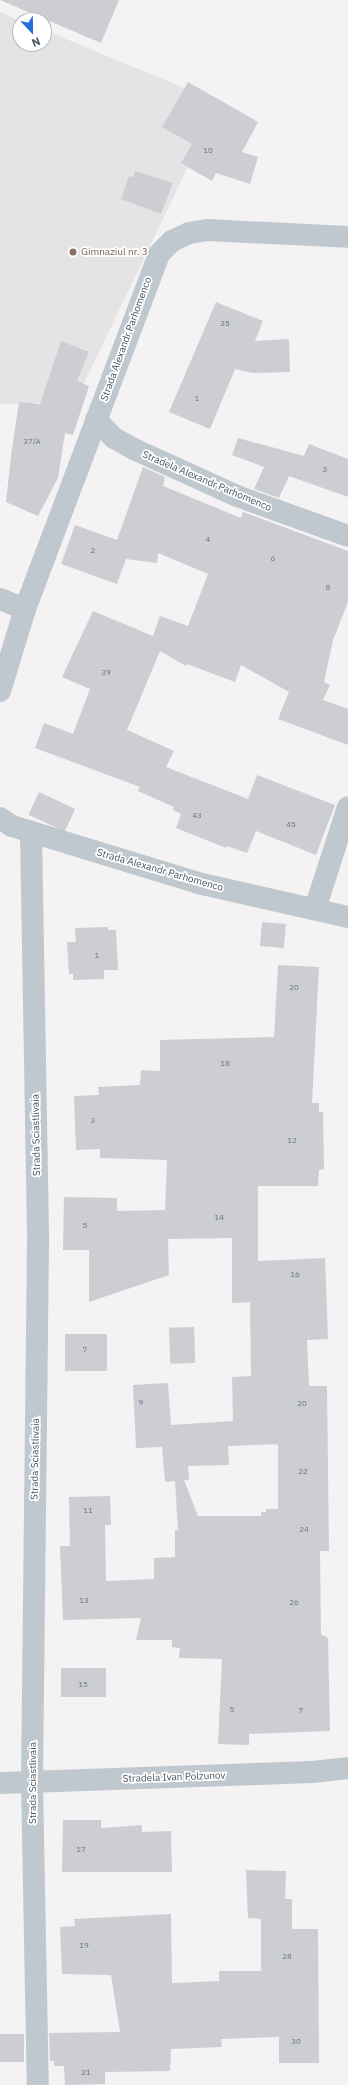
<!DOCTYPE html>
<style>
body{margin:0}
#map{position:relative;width:348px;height:2085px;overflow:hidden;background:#f4f2f2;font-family:"IBM Plex Sans",sans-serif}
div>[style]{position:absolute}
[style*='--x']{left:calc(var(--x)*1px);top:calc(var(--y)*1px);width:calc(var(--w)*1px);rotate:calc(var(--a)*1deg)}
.education>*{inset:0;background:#e5e3e3}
.building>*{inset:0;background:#ccced4;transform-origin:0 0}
.minor>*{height:22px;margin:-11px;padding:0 11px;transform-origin:11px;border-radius:11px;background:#c0c8cf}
.dots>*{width:11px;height:11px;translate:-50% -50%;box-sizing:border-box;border:2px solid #fff;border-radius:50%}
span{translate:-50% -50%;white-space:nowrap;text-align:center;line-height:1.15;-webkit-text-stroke:3.5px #fff;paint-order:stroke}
.number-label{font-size:8px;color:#6a727c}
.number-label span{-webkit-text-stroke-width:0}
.education-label{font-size:10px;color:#785e54}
.left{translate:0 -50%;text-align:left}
.street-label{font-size:10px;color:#4a545e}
.north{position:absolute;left:12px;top:12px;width:40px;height:40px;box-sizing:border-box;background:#fff;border:1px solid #b7bbbf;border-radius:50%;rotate:158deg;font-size:11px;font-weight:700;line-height:16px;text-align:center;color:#4a545e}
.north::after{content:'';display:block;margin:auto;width:14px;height:18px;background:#246ddc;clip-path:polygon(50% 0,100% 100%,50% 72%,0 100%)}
</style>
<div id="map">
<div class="education">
<div style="clip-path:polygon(0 12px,20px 21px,20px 44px,44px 44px,44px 30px,219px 102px,75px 402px,0 404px)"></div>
</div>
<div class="building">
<div style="clip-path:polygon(0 0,119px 0,101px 43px)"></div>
<div style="clip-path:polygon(188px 82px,258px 122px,242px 152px,258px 157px,250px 184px,216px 173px,212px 181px,181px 163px,192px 144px,162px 127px)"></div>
<div style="clip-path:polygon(135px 171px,173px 183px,161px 214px,121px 199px,129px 176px,133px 177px)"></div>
<div style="clip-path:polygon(216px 302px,263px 321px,255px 341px,289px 339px,290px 372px,253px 373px,235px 369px,210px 429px,169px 412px)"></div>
<div style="clip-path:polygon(61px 341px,89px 352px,77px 381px,89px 386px,73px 435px,65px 433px,58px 478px,38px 516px,6px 502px,11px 456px,19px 402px,40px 404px)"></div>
<div style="clip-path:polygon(238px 438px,304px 456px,309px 444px,348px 459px,348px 497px,289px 476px,279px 498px,254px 489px,264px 467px,232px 455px)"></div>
<div style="clip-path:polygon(143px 467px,165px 477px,163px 486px,241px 518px,243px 512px,348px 551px,348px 602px,333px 640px,324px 682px,330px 685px,323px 700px,348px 709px,348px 745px,278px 719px,289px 692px,241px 665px,235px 682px,187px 664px,186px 666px,160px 651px,127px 730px,174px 751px,166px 767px,248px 799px,257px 775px,335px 805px,316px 855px,256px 831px,247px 853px,227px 846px,226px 848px,176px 828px,181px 814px,173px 810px,174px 807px,138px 791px,140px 787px,35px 748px,44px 723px,73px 734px,90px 689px,62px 677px,93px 611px,153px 636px,160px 616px,188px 626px,208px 574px,158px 553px,157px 563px,126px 559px,117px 584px,61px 564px,75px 525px,117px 540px)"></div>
<div style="left:39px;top:792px;width:40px;height:25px;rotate:25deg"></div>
<div style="left:262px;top:922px;width:24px;height:24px;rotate:5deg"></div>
<div style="clip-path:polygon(108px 927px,108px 930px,116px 930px,118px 970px,104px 970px,104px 979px,73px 980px,73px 974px,69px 974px,67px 942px,76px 942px,75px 928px)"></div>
<div style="clip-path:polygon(evenodd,278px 965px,319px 967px,312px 1103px,319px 1103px,319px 1112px,323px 1112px,324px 1169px,319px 1170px,318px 1186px,258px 1186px,258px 1261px,325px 1258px,328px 1339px,307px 1340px,309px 1386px,327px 1386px,329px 1551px,320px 1551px,321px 1634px,328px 1638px,330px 1731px,249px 1734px,249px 1745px,218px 1744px,222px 1659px,179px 1658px,180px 1648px,172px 1647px,172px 1640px,136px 1640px,141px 1618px,63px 1620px,60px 1546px,70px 1546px,69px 1497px,110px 1496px,111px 1525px,105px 1525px,106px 1581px,154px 1579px,154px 1558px,175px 1557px,175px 1530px,178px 1530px,175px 1481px,165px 1482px,162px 1447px,136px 1448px,133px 1385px,168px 1383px,171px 1425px,233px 1421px,232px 1377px,251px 1376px,250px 1302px,232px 1303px,232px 1238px,168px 1239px,169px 1275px,89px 1302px,89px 1250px,63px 1250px,64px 1197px,117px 1198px,117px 1211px,165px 1210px,167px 1160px,100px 1158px,100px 1149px,76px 1150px,74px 1096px,99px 1095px,98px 1087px,140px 1085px,141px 1070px,160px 1071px,160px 1040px,274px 1037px,278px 965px,278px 1444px,278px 1509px,266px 1509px,266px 1512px,261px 1512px,261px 1516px,198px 1516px,184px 1480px,189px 1480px,188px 1466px,229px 1465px,228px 1446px,278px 1444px)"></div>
<div style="left:194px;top:1327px;width:36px;height:25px;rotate:88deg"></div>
<div style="left:65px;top:1334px;width:42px;height:37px"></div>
<div style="left:106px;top:1668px;width:29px;height:45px;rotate:90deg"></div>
<div style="clip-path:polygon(63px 1820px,101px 1820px,101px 1828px,142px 1825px,142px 1832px,171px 1831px,172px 1872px,62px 1872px)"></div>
<div style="clip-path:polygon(246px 1870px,286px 1871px,285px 1899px,292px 1899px,292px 1929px,318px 1929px,319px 2063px,279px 2063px,279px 2037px,221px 2039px,222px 2047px,171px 2049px,170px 2071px,105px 2072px,105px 2084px,65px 2085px,64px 2066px,54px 2066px,54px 2061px,50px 2061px,49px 2033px,120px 2032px,111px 1975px,62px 1974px,60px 1927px,75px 1926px,74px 1919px,171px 1914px,172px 1983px,219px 1981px,219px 1971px,261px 1971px,261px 1919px,248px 1918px)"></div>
<div style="left:0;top:2034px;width:24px;height:28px"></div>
</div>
<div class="minor">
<div style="--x:96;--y:420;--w:25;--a:45"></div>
<div style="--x:114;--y:438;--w:25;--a:29"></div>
<div style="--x:136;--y:450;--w:111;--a:24.5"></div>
<div style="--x:237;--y:496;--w:118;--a:19.8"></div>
<div style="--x:0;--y:599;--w:27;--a:22"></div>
<div style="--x:0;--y:691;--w:86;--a:-73"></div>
<div style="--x:25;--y:609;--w:379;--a:-69.3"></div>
<div style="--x:159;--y:254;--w:18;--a:-45"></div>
<div style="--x:172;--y:241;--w:19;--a:-25"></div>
<div style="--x:189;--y:233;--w:18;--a:-9"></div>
<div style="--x:207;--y:230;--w:141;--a:2.8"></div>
<div style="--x:0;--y:818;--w:14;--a:34"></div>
<div style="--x:12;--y:826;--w:195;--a:17"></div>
<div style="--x:198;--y:883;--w:154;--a:12.8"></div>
<div style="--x:31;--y:832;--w:410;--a:89"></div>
<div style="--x:38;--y:1242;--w:541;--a:90.64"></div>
<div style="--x:32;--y:1783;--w:302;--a:88.9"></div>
<div style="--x:315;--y:909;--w:107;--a:-72.1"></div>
<div style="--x:0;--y:1783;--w:312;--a:-2"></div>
<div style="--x:312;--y:1772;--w:36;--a:-6"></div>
</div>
<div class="dots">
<div style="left:73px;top:252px;background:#8d6e63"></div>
</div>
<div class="number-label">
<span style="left:208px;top:151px">10</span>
<span style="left:225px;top:324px">35</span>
<span style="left:197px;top:399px">1</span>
<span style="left:32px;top:442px">37/A</span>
<span style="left:325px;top:470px">3</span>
<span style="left:208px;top:540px">4</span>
<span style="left:93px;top:551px">2</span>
<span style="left:273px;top:559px">6</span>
<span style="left:328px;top:588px">8</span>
<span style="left:106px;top:673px">39</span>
<span style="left:197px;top:816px">43</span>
<span style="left:291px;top:825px">45</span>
<span style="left:97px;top:956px">1</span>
<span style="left:294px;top:988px">20</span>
<span style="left:225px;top:1064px">18</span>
<span style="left:93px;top:1121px">3</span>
<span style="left:292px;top:1141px">12</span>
<span style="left:219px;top:1218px">14</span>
<span style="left:85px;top:1226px">5</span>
<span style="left:295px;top:1275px">16</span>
<span style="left:85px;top:1350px">7</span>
<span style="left:141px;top:1403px">9</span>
<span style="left:302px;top:1404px">20</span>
<span style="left:303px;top:1472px">22</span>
<span style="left:88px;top:1511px">11</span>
<span style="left:304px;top:1530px">24</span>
<span style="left:84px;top:1601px">13</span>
<span style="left:294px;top:1603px">26</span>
<span style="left:83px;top:1685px">15</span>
<span style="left:232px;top:1710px">5</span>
<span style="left:301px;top:1711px">7</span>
<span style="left:81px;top:1850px">17</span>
<span style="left:84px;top:1946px">19</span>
<span style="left:287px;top:1957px">28</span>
<span style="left:296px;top:2042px">30</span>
<span style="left:86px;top:2073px">21</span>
</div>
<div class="education-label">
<span class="left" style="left:81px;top:252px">Gimnaziul nr. 3</span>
</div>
<div class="street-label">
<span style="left:126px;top:339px;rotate:-70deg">Strada Alexandr Parhomenco</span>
<span style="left:207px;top:481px;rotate:23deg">Stradela Alexandr Parhomenco</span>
<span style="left:160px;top:870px;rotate:16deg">Strada Alexandr Parhomenco</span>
<span style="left:36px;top:1135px;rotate:-91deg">Strada Sciastlivaia</span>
<span style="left:35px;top:1459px;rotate:-89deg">Strada Sciastlivaia</span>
<span style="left:174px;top:1777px;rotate:-2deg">Stradela Ivan Polzunov</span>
<span style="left:33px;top:1783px;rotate:-90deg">Strada Sciastlivaia</span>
</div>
<div class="north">N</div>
</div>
